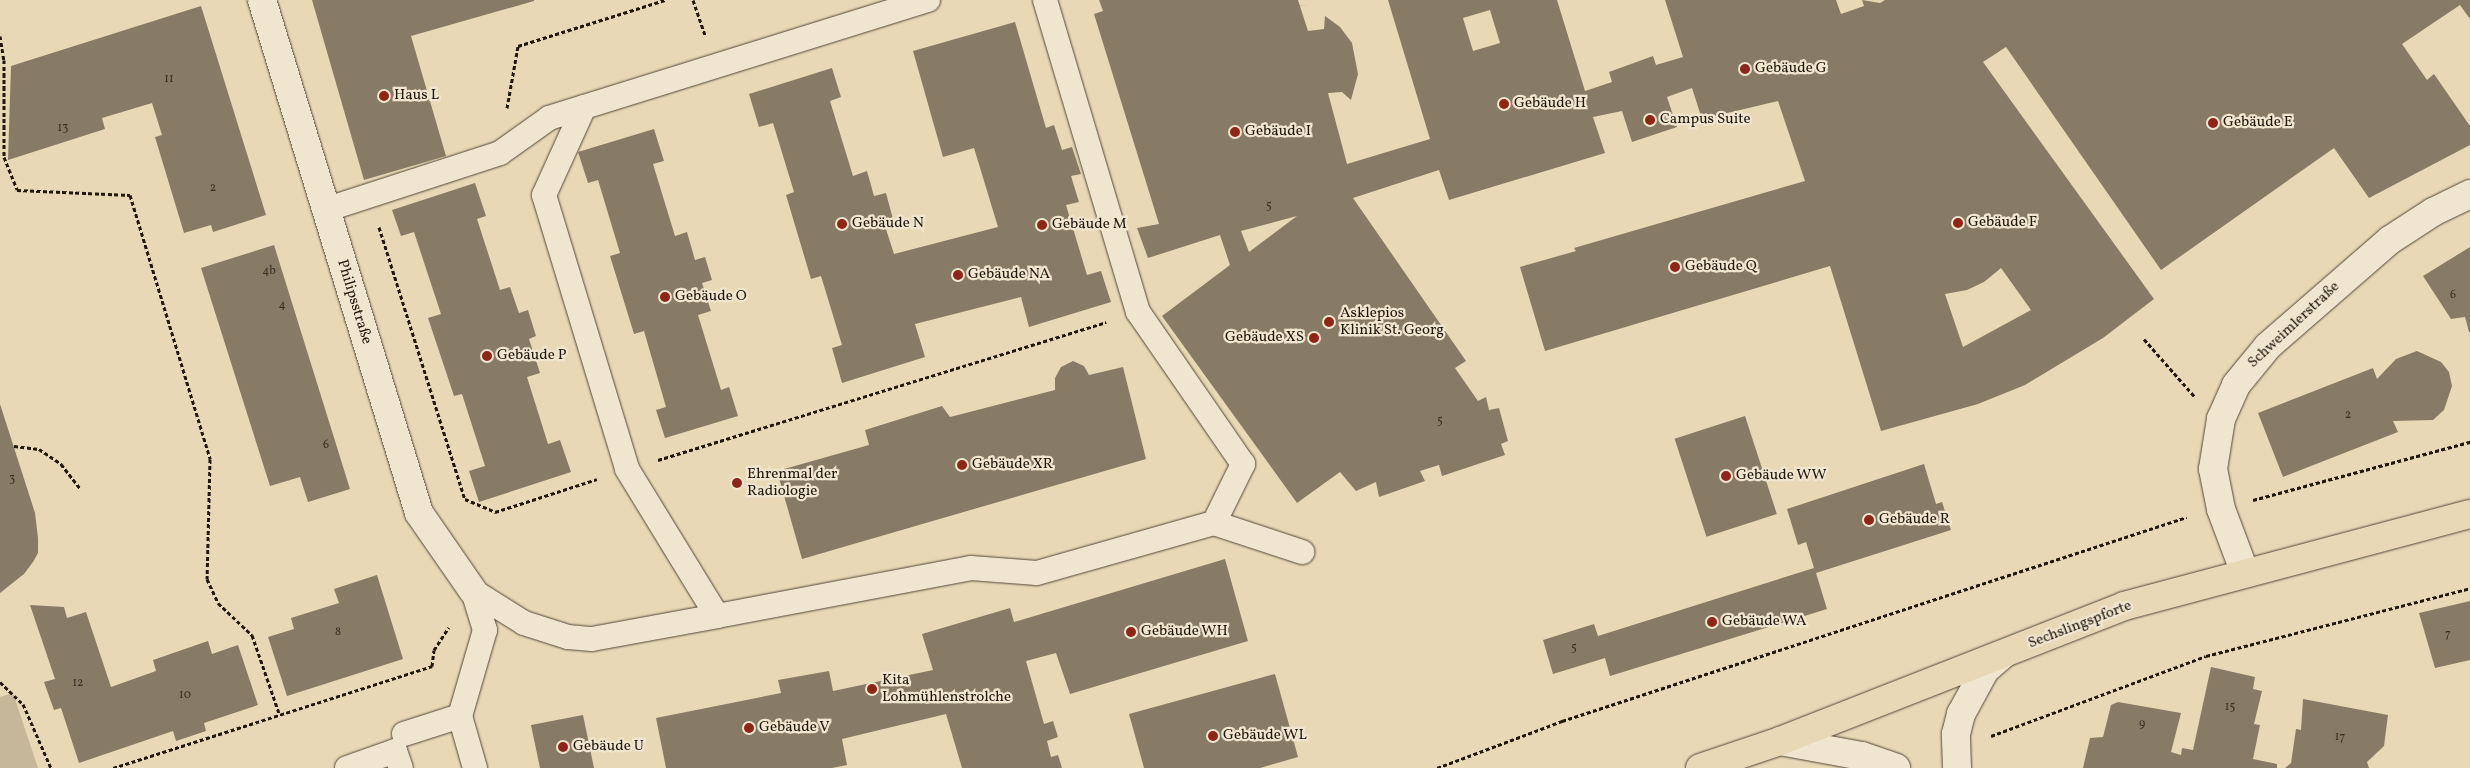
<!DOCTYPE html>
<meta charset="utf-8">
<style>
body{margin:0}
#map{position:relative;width:2470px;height:768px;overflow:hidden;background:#e8d8b6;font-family:Vollkorn,serif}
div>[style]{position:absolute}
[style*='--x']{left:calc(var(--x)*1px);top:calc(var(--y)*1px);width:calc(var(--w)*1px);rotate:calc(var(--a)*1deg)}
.green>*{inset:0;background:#c6b799}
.building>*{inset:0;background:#887b65;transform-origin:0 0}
.path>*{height:3px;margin-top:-1.5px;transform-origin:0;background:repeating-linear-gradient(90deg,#20170d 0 4px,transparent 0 6.5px)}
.roads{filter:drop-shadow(0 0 1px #524737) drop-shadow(0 0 1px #524737)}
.service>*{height:24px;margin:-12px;padding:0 12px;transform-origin:12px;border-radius:12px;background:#f0e6d0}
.minor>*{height:28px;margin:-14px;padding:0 14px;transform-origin:14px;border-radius:14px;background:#f0e6d0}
.primary>*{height:28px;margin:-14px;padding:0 14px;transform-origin:14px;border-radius:14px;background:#e8d8b6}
.dots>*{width:14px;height:14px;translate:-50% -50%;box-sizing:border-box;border:2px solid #f0e6d0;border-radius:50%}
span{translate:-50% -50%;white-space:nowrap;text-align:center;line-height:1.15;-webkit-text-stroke:4.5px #f0e6d0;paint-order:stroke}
.number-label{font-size:12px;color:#3a3023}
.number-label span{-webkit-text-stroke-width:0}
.poi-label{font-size:15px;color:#20170d}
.left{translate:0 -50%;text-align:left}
.right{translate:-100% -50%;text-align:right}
.street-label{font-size:15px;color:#20170d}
</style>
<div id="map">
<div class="green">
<div style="clip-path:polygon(13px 693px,38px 768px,0 768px,0 697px)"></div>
</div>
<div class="building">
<div style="clip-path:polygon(312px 0,534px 0,534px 1px,411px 36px,446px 156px,364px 180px)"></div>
<div style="clip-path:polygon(evenodd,1099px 0,1298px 0,1308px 31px,1324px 29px,1325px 16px,1340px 27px,1352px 43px,1358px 74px,1351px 100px,1342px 92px,1328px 93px,1347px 164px,1430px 139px,1388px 0,1557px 0,1585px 91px,1612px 82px,1609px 72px,1653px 56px,1656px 65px,1683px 57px,1665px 0,1836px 0,1841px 14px,1864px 6px,1862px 0,1880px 3px,1885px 0,2470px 0,2470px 19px,2460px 5px,2402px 44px,2427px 80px,2434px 74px,2470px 126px,2470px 145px,2369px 198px,2334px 148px,2161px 270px,2006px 47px,1983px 62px,2154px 299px,2103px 338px,2025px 385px,1978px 404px,1881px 431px,1830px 266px,1545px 351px,1520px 267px,1576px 251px,1574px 248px,1805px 181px,1778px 101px,1702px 119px,1692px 88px,1667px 97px,1677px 127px,1632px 142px,1622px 111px,1593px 117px,1605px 153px,1449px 200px,1439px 170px,1353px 198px,1466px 361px,1455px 368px,1478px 401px,1486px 397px,1489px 410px,1499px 408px,1508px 441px,1501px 444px,1505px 455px,1442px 476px,1439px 465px,1420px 471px,1425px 481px,1379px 497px,1376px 482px,1356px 491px,1340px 472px,1297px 503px,1162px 316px,1230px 265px,1220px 235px,1148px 258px,1137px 228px,1159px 224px,1094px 14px,1103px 11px,1099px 0,1490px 10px,1500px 43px,1473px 51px,1463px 18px,1490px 10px,1099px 0,1297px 216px,1249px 252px,1241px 231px,1297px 216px,1099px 0,2001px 268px,2031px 310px,1963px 347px,1945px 294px,1967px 290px,1984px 282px,2001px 268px)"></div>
<div style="clip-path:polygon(201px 6px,266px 215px,213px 232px,211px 225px,184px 233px,155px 137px,162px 135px,152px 103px,102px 118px,105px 129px,8px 160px,11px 66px)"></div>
<div style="clip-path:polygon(1015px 22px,1046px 128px,1054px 125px,1062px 150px,1072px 147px,1081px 174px,1071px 176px,1079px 202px,1066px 205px,1087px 275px,1101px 271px,1111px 302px,1029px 327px,1021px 297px,915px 324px,925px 357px,842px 383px,832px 348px,842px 345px,821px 276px,811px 279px,786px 195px,794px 192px,773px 123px,759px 127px,749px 94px,832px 68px,841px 97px,830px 101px,853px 176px,867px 171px,874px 196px,886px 193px,894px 223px,885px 226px,894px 254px,998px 227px,974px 148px,943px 157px,913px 51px)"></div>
<div style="clip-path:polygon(654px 129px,664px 161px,653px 164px,675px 236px,687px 232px,695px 260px,705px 257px,712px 280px,702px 283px,711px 311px,698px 315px,721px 390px,729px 387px,738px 416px,665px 438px,656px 410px,666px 407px,644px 331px,634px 334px,610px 256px,620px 253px,598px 180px,588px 183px,578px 152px)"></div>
<div style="clip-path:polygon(475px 183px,486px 216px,477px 219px,500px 290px,510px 287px,519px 313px,528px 310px,536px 336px,529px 339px,540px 373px,527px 377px,548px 444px,560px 440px,571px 472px,479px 502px,469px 471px,485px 466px,462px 394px,454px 396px,428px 318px,441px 314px,414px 232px,401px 236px,392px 210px)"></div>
<div style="clip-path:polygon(274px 245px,350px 489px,308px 502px,300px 477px,270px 486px,201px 268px)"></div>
<div style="clip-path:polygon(2470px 247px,2470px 332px,2469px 332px,2465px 317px,2451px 319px,2423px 276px)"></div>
<div style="clip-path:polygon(2417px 351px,2441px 362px,2449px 372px,2452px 386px,2444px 410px,2433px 420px,2393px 421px,2398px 432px,2283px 477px,2258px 413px,2373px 368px,2377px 379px,2396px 359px)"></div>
<div style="clip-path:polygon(1073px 361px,1084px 366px,1089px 375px,1123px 367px,1146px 459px,802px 559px,777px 471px,869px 445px,865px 430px,942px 406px,950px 417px,1055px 390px,1055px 378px,1061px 367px)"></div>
<div style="clip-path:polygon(0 404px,35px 513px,38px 538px,38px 553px,33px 562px,24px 574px,0 593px)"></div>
<div style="left:1745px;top:416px;width:103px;height:74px;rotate:72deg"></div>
<div style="clip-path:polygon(1924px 464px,1936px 504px,1942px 502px,1951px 530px,1816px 573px,1827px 609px,1610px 676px,1605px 658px,1553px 674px,1543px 640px,1594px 624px,1598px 636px,1814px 568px,1806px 542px,1798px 545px,1787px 509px)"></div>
<div style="clip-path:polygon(1225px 559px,1248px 641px,1070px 694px,1056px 653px,1026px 661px,1044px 724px,1053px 721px,1058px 737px,1047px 741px,1051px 757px,1058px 755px,1062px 768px,962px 768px,946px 714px,842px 739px,847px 765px,832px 768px,666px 768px,656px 718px,781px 693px,778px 680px,829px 671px,833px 691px,933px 670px,922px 634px,1010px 608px,1014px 622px)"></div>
<div style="clip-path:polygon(377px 575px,403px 659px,287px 696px,268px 637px,294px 629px,291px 618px,339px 603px,334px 589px)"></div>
<div style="clip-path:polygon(2470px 601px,2470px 660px,2435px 668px,2419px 613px)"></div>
<div style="clip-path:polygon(30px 605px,64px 607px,67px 618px,86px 612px,111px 687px,156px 671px,153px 660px,208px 641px,212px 654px,238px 645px,258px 705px,204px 723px,206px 731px,176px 741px,173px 731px,79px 763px,61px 708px,54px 710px,44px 682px,55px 679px)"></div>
<div style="clip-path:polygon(2211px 667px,2255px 677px,2253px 689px,2262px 691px,2254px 724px,2260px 725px,2253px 759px,2277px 764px,2277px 768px,2083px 768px,2090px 738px,2103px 737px,2111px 705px,2118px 702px,2181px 713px,2171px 752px,2181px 755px,2182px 748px,2193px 750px)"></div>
<div style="clip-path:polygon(1275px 674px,1298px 757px,1260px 768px,1144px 768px,1129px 714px)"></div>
<div style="clip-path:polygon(2303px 699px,2388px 715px,2384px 746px,2367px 762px,2369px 768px,2285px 768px,2291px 763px,2296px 729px,2301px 730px)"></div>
<div style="clip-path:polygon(583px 715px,594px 768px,540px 768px,531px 725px)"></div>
</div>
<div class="path">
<div style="--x:693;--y:0;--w:37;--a:71"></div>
<div style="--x:0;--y:36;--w:24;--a:81"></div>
<div style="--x:4;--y:60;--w:97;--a:90"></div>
<div style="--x:4;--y:157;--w:35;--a:68"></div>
<div style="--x:17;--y:190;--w:113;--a:2.5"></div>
<div style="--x:130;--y:195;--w:276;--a:73.1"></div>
<div style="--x:210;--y:459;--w:120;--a:91.4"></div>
<div style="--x:207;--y:579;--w:26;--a:65"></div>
<div style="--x:218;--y:603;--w:47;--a:43.3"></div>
<div style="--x:252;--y:635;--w:83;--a:70.9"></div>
<div style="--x:507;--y:108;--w:63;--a:-79.9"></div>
<div style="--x:518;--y:46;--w:154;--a:-17.4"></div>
<div style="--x:379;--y:227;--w:285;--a:72.5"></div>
<div style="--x:465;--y:499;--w:33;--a:23"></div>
<div style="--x:495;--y:512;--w:107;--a:-17.9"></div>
<div style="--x:2144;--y:339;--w:76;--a:48.7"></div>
<div style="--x:14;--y:446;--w:25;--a:7"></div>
<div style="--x:39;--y:449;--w:27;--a:34"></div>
<div style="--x:61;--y:464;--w:31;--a:52"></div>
<div style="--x:658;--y:460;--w:469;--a:-17.1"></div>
<div style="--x:2253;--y:500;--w:225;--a:-15"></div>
<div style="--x:0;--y:682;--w:32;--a:44"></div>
<div style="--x:23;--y:704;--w:70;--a:66.4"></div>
<div style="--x:1991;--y:736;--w:229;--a:-20.4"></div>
<div style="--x:2206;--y:656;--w:273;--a:-14.4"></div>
<div style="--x:113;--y:768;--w:335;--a:-17.7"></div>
<div style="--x:432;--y:666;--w:16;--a:-83"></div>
<div style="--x:434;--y:650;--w:27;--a:-57"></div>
<div style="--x:1437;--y:768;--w:134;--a:-20.6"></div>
<div style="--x:1562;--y:721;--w:657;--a:-18.08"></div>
</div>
<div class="roads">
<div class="service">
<div style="--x:584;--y:107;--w:97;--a:114.4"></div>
<div style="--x:544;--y:195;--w:286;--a:73.1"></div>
<div style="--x:627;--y:469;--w:172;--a:58.5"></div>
<div style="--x:717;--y:616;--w:258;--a:-10.7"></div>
<div style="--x:971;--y:568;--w:66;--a:4.3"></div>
<div style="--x:1037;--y:573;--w:184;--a:-15.8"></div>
<div style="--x:1214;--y:523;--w:66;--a:-63.8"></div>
<div style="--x:1243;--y:464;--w:185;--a:-124.6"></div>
<div style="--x:1138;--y:312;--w:326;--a:-106.6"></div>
<div style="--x:325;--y:210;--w:184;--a:-18"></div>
<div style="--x:500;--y:153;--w:60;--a:-35.5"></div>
<div style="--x:549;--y:118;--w:397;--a:-17.3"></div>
<div style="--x:1214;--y:523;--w:93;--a:18.2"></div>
<div style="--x:473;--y:591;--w:60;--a:32.1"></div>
<div style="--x:524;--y:623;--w:46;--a:17.7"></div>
<div style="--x:568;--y:637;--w:24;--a:5"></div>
<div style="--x:592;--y:639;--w:127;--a:-10.4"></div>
<div style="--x:473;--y:591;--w:41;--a:72.9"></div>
<div style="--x:485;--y:630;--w:90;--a:106.2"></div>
<div style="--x:460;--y:716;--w:54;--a:73.9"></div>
<div style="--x:404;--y:734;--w:59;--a:-17.8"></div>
<div style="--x:347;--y:768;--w:51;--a:-19.5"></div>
<div style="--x:395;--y:751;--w:18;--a:71"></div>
</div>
<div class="minor">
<div style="--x:262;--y:0;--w:536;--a:72.98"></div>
<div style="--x:419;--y:513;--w:95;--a:55.3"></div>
<div style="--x:2245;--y:573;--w:68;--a:-110.6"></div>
<div style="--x:2221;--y:509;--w:41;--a:-101.3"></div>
<div style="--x:2213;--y:469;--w:51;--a:-80.9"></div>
<div style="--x:2221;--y:419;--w:37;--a:-66"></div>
<div style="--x:2236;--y:385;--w:50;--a:-50.6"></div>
<div style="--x:2268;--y:346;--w:162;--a:-41"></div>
<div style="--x:2390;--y:240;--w:51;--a:-33.1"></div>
<div style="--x:2433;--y:212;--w:41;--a:-25.9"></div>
<div style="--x:1780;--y:741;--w:83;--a:10.4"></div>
<div style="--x:1862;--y:756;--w:36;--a:19"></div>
<div style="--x:1957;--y:768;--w:34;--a:-92"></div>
<div style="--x:1956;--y:734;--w:21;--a:-76"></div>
<div style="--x:1961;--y:714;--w:50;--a:-61.4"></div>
<div style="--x:1985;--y:670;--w:23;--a:-41"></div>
</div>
<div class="primary">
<div style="--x:1700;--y:768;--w:84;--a:-18.6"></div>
<div style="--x:1780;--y:741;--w:370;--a:-21.4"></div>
<div style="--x:2124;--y:606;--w:358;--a:-14.9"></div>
</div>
</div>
<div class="dots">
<div style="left:1745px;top:69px;background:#8f2418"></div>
<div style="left:384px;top:96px;background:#8f2418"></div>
<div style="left:1504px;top:104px;background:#8f2418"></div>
<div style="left:1650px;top:120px;background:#8f2418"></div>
<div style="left:2213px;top:123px;background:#8f2418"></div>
<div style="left:1235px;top:132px;background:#8f2418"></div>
<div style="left:1958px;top:223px;background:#8f2418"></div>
<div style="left:842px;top:224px;background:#8f2418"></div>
<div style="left:1042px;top:225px;background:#8f2418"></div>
<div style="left:1675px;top:267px;background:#8f2418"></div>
<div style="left:958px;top:275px;background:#8f2418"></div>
<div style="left:665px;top:297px;background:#8f2418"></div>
<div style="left:1329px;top:322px;background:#8f2418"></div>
<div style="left:1314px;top:338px;background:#8f2418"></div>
<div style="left:487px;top:356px;background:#8f2418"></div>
<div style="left:962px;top:465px;background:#8f2418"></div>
<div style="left:1726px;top:476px;background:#8f2418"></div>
<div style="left:737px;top:483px;background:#8f2418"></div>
<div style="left:1869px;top:520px;background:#8f2418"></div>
<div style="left:1712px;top:622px;background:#8f2418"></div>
<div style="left:1131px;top:632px;background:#8f2418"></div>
<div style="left:872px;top:689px;background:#8f2418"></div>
<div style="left:749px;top:728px;background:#8f2418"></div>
<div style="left:1213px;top:736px;background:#8f2418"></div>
<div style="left:563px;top:747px;background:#8f2418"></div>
</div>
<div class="number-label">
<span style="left:169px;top:80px">11</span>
<span style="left:63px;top:129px">13</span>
<span style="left:213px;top:189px">2</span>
<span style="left:1269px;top:207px">5</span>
<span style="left:269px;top:272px">4b</span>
<span style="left:2453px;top:296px">6</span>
<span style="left:282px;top:306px">4</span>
<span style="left:2348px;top:416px">2</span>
<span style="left:1440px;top:422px">5</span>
<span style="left:326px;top:446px">6</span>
<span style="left:12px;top:480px">3</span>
<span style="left:338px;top:633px">8</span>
<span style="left:2448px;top:635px">7</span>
<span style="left:1574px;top:649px">5</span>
<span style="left:78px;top:684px">12</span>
<span style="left:185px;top:696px">10</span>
<span style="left:2230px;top:708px">15</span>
<span style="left:2142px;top:725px">9</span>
<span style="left:2340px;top:738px">17</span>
</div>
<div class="poi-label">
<span class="left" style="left:1755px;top:69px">Gebäude G</span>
<span class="left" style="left:394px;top:96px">Haus L</span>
<span class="left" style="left:1514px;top:104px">Gebäude H</span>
<span class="left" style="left:1660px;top:120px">Campus Suite</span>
<span class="left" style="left:2223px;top:123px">Gebäude E</span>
<span class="left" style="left:1245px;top:132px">Gebäude I</span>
<span class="left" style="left:1968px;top:223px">Gebäude F</span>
<span class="left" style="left:852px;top:224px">Gebäude N</span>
<span class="left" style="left:1052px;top:225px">Gebäude M</span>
<span class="left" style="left:1685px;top:267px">Gebäude Q</span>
<span class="left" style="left:968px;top:275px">Gebäude NA</span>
<span class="left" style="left:675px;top:297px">Gebäude O</span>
<span class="left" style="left:1340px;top:322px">Asklepios<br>Klinik St. Georg</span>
<span class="right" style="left:1304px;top:338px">Gebäude XS</span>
<span class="left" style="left:497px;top:356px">Gebäude P</span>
<span class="left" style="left:972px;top:465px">Gebäude XR</span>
<span class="left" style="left:747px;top:483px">Ehrenmal der<br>Radiologie</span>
<span class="left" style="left:1736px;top:476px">Gebäude WW</span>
<span class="left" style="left:1879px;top:520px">Gebäude R</span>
<span class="left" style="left:1722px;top:622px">Gebäude WA</span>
<span class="left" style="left:1141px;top:632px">Gebäude WH</span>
<span class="left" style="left:882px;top:689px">Kita<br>Lohmühlenstrolche</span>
<span class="left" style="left:759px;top:728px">Gebäude V</span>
<span class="left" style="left:1223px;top:736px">Gebäude WL</span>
<span class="left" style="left:573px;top:747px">Gebäude U</span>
</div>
<div class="street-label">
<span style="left:354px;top:302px;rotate:73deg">Philipsstraße</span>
<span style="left:2294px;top:325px;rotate:-43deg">Schweimlerstraße</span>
<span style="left:2080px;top:625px;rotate:-21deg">Sechslingspforte</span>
</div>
</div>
